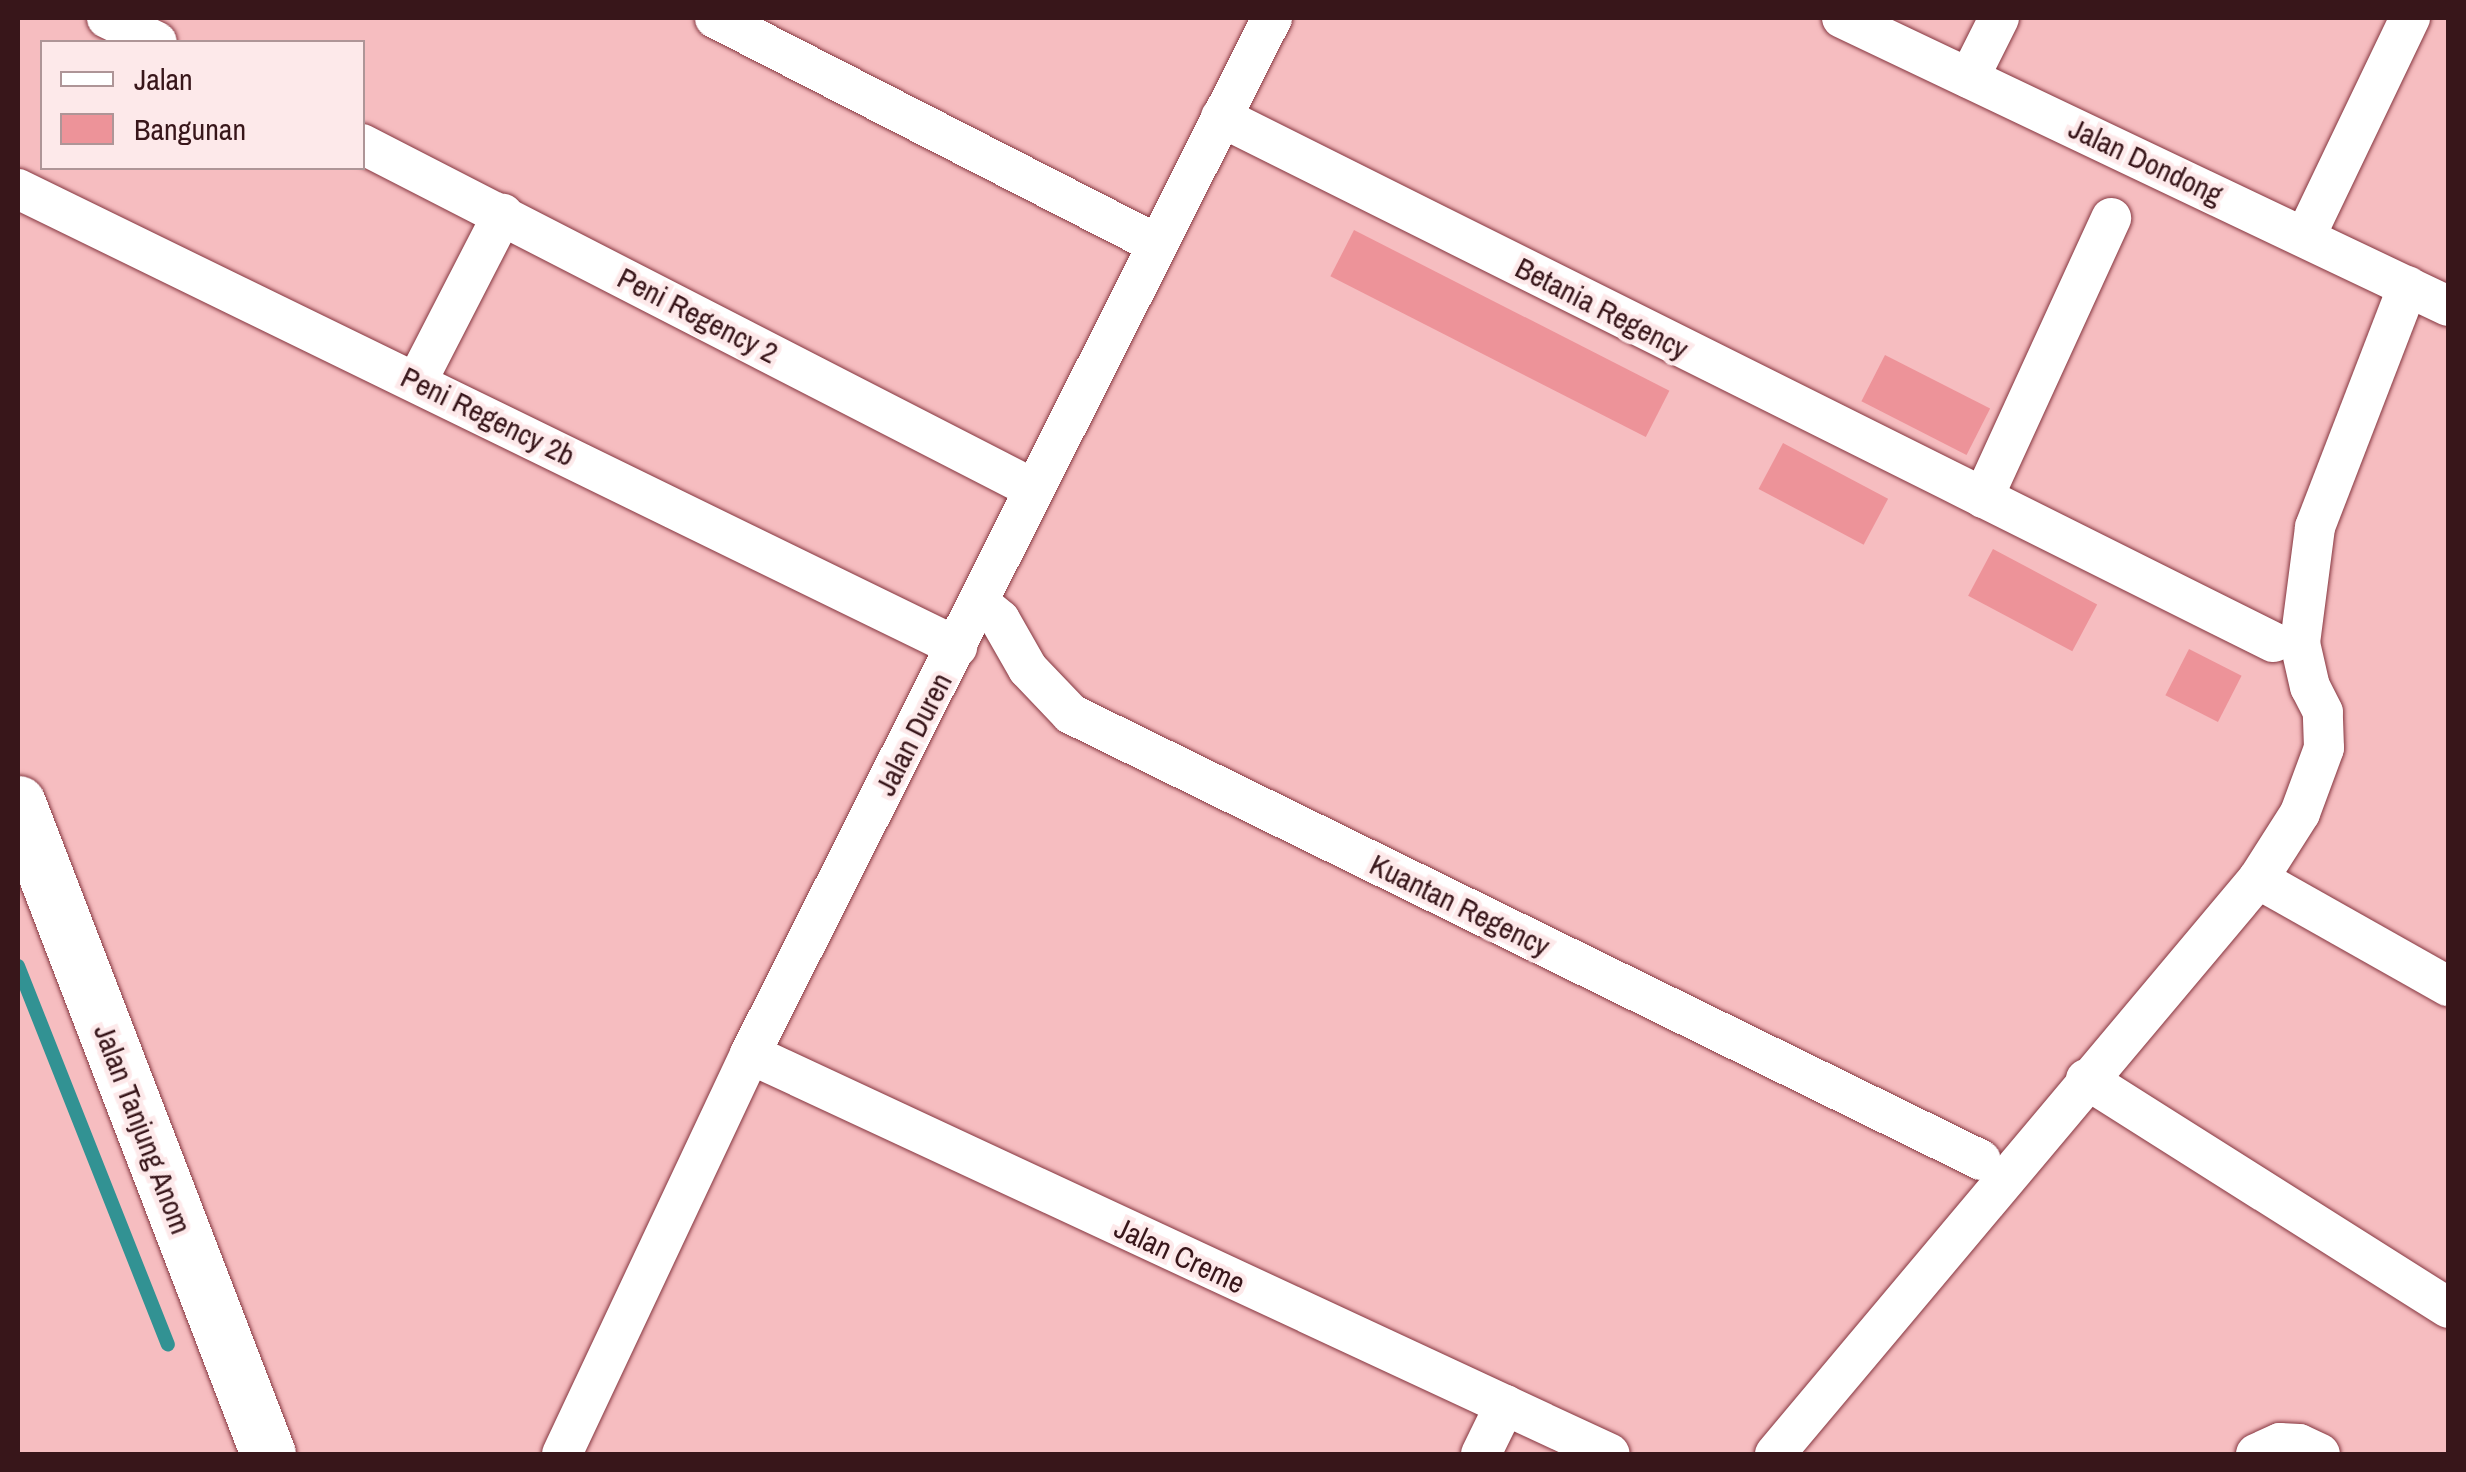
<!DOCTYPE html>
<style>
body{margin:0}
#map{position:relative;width:2466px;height:1472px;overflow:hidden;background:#f6bdc0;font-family:"Archivo Narrow",sans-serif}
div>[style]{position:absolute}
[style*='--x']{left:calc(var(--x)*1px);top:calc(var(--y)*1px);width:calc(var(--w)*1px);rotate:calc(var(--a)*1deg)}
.stream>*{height:14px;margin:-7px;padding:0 7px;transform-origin:7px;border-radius:7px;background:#329293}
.building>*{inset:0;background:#ed9399;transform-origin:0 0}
.roads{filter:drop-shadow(0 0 2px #85363f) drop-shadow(0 0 2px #85363f)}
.street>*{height:40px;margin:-20px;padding:0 20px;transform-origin:20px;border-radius:20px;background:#fff}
.secondary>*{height:55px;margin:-27.5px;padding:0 27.5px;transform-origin:27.5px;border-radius:27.5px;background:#fff}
span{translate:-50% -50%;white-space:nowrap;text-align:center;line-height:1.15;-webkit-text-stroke:9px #fde9ea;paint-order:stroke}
.street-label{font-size:30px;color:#38161a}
.frame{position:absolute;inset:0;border:20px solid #38161a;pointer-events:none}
.legend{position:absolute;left:40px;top:40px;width:325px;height:130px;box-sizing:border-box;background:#fde9ea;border:2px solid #ae9597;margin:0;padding:12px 18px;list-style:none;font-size:30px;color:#38161a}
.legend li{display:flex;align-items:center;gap:20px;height:50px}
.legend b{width:50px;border:2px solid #ae9597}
</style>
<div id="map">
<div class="stream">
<div style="--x:18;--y:966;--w:407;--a:68.4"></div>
</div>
<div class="building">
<div style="left:1354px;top:230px;width:354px;height:52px;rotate:27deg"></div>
<div style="left:1885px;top:355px;width:118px;height:52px;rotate:27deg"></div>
<div style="left:1783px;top:443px;width:119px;height:52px;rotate:28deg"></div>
<div style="left:1993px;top:549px;width:118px;height:53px;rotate:28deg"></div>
<div style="left:2189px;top:649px;width:59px;height:52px;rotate:27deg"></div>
</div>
<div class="roads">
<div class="street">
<div style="--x:107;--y:18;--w:55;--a:25.6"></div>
<div style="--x:715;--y:18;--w:496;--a:27.1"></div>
<div style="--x:1842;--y:18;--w:671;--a:25.42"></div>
<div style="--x:1969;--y:78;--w:67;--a:-63.4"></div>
<div style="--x:1221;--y:117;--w:1176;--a:26.52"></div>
<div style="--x:362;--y:144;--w:753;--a:27.18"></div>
<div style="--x:18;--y:189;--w:1045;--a:26"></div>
<div style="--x:2306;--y:235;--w:241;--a:-64.4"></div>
<div style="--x:417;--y:381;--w:188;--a:-62.8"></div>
<div style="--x:1983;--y:498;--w:308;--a:-65.4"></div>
<div style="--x:978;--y:602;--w:28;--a:39"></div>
<div style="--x:1000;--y:620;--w:56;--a:60.3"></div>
<div style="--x:1028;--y:669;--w:62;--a:46.3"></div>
<div style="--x:1071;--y:714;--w:1013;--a:26.11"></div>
<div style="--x:2258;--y:879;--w:218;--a:29.4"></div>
<div style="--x:750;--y:1054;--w:948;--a:24.94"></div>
<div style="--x:2086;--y:1079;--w:428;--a:32.3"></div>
<div style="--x:562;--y:1454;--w:442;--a:-64.8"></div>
<div style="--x:750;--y:1054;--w:1160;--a:-63.26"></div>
<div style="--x:1481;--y:1454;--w:55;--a:-63.9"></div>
<div style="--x:1775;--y:1454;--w:751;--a:-49.97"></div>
<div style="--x:2258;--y:879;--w:78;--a:-57.5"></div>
<div style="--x:2300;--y:813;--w:69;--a:-69.7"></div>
<div style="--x:2324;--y:748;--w:36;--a:-92"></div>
<div style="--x:2323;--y:712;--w:28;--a:-117"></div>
<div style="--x:2310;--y:687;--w:45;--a:-102.8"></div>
<div style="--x:2300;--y:643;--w:117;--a:-82.6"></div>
<div style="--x:2315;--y:527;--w:258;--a:-68.9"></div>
<div style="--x:2256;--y:1454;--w:26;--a:-25"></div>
<div style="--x:2280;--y:1443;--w:19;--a:3"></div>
<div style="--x:2299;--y:1444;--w:23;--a:25"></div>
</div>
<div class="secondary">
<div style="--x:18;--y:803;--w:697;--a:68.99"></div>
</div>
</div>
<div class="street-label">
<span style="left:2146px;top:161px;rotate:25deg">Jalan Dondong</span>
<span style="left:1602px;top:308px;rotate:27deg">Betania Regency</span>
<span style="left:698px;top:315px;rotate:27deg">Peni Regency 2</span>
<span style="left:488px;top:416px;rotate:26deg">Peni Regency 2b</span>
<span style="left:913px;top:734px;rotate:-63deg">Jalan Duren</span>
<span style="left:1460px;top:905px;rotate:26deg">Kuantan Regency</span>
<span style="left:143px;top:1129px;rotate:69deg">Jalan Tanjung Anom</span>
<span style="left:1180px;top:1255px;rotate:25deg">Jalan Creme</span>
</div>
<div class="frame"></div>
<ul class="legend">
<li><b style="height:12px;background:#fff"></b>Jalan</li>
<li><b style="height:28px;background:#ed9399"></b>Bangunan</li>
</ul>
</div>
